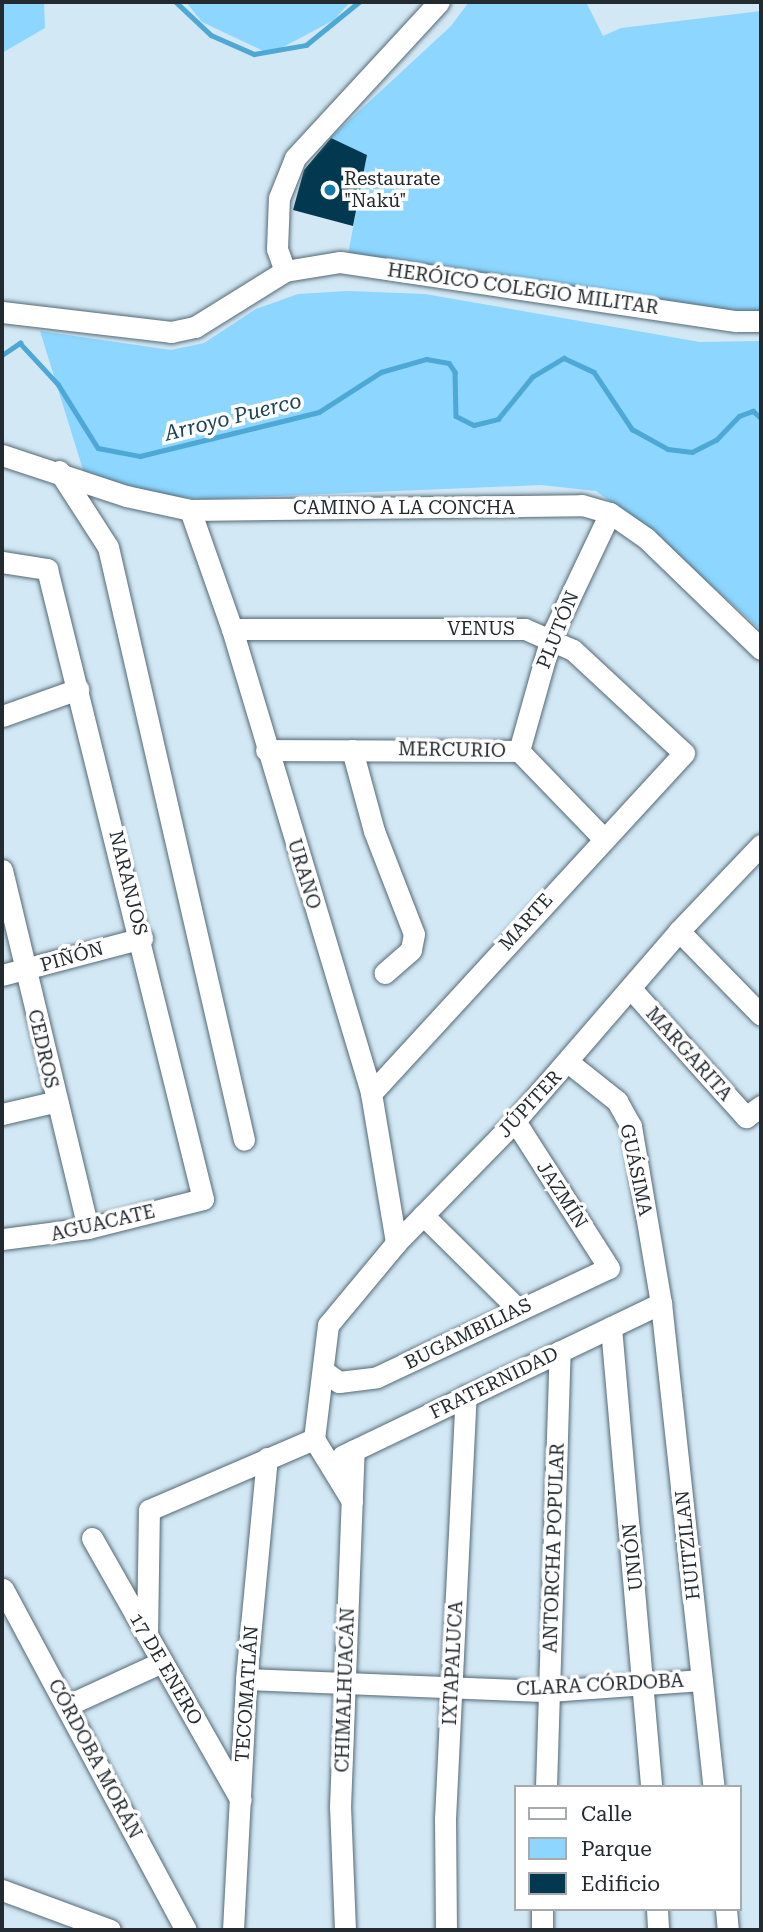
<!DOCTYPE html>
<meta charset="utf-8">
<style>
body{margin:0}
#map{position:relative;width:763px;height:1932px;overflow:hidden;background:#d2e8f5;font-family:"Roboto Serif",serif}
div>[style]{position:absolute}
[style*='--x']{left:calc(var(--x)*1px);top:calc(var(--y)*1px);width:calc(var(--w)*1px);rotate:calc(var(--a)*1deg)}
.green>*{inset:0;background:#8cd6ff}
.stream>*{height:4.5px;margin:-2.25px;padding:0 2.25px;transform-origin:2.25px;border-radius:2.25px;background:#4da8d5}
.building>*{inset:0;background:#033950}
.roads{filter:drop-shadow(0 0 2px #556974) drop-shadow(0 0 2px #556974)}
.minor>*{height:21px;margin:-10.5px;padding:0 10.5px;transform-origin:10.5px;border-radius:10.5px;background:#fff}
.dots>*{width:19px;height:19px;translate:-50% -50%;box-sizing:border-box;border:4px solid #fff;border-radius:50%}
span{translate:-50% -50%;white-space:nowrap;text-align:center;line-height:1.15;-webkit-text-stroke:7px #fff;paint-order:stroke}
.poi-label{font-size:19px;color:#232b30}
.left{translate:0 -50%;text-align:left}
.street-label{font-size:19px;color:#232b30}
.water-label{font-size:21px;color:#1d4458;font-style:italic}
.frame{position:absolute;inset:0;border:4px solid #232b30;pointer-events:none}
.legend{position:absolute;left:514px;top:1785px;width:228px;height:126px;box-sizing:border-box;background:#fff;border:2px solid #a7aaac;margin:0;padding:9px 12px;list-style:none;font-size:21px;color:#232b30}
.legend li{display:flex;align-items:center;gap:14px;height:35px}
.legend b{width:35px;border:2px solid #a7aaac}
</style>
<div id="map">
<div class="green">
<div style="clip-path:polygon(2px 2px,44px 2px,45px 28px,2px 53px)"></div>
<div style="clip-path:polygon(186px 2px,350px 2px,334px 20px,270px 54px,202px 22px)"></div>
<div style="clip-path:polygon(469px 2px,586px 2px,603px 36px,621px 28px,761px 11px,761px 317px,399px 260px,346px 265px,367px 155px,330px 138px,451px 26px)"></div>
<div style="clip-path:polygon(347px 291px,425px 294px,700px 342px,761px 341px,761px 630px,653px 533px,596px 491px,541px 485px,206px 499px,170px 497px,84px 473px,40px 331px,171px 350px,204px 343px,256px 309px,298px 294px)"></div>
</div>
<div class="stream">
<div style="--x:176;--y:2;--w:48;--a:43.3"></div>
<div style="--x:211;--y:35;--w:47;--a:23.8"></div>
<div style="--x:254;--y:54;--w:53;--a:-9.8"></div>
<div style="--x:306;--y:45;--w:68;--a:-39.1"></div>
<div style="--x:2;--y:355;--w:22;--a:-34"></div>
<div style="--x:20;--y:343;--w:56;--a:47.2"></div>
<div style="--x:58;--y:384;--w:75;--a:58"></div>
<div style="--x:98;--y:448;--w:43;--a:10.8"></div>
<div style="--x:140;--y:456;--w:184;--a:-13.8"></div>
<div style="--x:319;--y:412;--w:74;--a:-32.8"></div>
<div style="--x:381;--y:372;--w:47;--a:-16.1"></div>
<div style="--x:426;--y:359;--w:23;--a:10"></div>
<div style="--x:449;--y:363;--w:11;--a:56"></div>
<div style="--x:455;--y:372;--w:44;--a:88.7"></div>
<div style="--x:456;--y:416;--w:20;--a:27"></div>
<div style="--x:474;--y:425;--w:25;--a:-14"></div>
<div style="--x:498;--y:419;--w:54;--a:-51"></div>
<div style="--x:532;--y:377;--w:37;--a:-31"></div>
<div style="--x:564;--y:358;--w:33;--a:25"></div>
<div style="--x:594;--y:372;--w:69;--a:56.3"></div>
<div style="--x:632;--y:429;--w:41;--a:29.1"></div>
<div style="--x:668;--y:449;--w:24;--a:7"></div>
<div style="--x:692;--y:452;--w:27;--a:-27"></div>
<div style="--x:716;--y:440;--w:33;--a:-46"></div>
<div style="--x:739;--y:416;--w:15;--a:-20"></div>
<div style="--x:753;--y:411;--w:11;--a:41"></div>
</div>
<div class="building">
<div style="clip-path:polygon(331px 138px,367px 155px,353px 226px,293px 210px,304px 170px)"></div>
</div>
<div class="roads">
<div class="minor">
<div style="--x:285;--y:271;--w:23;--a:-110"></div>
<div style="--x:277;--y:249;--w:51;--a:-87.8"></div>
<div style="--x:279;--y:198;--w:43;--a:-68.2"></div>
<div style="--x:295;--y:158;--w:212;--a:-47.3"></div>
<div style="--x:2;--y:312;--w:170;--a:6.7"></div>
<div style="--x:171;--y:332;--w:25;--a:-12"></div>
<div style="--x:195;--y:327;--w:106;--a:-31.9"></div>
<div style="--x:285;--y:271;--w:56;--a:-9.3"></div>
<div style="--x:340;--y:262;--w:400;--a:8.5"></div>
<div style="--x:736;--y:321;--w:25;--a:0"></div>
<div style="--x:2;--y:455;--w:131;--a:18.3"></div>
<div style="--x:126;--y:496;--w:66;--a:12.3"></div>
<div style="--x:190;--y:510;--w:392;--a:-0.7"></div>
<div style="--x:582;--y:505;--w:29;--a:16"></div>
<div style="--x:610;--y:513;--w:44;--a:34.8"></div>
<div style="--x:646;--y:538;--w:160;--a:44"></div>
<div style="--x:59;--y:471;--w:90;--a:57.2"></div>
<div style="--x:108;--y:547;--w:608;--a:77.08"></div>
<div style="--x:190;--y:510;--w:126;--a:70.6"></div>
<div style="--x:232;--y:629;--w:484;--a:73.3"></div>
<div style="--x:371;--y:1093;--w:152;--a:80.5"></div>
<div style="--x:2;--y:562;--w:46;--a:8.8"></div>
<div style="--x:47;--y:569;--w:649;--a:76.09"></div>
<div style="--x:203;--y:1199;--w:119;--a:165.8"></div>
<div style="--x:88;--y:1228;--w:87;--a:172.7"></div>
<div style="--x:232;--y:629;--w:293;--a:0"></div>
<div style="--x:525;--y:629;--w:52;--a:23.6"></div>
<div style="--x:573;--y:650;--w:151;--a:42.9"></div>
<div style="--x:684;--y:753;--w:462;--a:132.6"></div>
<div style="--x:2;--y:716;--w:81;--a:-19.6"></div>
<div style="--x:266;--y:750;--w:253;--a:0.2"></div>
<div style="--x:519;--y:751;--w:120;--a:46"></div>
<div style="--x:352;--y:750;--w:84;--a:74.8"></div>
<div style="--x:374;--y:831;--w:110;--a:68.8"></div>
<div style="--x:414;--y:934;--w:16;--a:101"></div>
<div style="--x:411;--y:950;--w:35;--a:139"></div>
<div style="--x:519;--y:751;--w:118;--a:-74.3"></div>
<div style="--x:551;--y:637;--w:137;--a:-64.6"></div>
<div style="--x:2;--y:870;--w:368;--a:76.5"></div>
<div style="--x:679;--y:931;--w:117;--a:45.7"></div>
<div style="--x:2;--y:975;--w:145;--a:-14.8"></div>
<div style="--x:632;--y:990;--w:171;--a:48.1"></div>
<div style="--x:746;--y:1117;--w:19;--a:-36"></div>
<div style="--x:568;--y:1062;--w:63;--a:38.5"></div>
<div style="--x:617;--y:1101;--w:29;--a:61"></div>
<div style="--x:631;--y:1126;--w:180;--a:80.4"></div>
<div style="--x:661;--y:1303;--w:487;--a:83.8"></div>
<div style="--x:2;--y:1114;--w:53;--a:-13"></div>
<div style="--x:423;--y:1215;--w:134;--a:44.7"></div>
<div style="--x:611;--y:1327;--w:462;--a:85"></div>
<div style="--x:325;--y:1372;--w:17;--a:36"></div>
<div style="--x:339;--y:1382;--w:38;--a:-7"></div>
<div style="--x:377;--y:1377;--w:256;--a:-25.2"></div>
<div style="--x:609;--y:1268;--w:174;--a:-122.6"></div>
<div style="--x:342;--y:1456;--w:354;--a:-25.6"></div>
<div style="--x:352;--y:1501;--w:73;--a:-121.5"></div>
<div style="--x:314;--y:1439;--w:115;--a:-83"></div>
<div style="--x:328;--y:1325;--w:107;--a:-50.3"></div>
<div style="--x:396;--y:1243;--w:170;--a:-45.7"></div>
<div style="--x:515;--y:1121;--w:251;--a:-49.2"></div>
<div style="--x:679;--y:931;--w:119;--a:-46.4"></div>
<div style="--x:92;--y:1538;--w:301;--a:60.4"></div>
<div style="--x:3;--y:1589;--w:387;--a:61.8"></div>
<div style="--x:147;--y:1635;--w:125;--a:-89.1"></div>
<div style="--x:149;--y:1510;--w:180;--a:-23.3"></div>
<div style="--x:246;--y:1679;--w:303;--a:2.3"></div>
<div style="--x:549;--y:1691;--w:153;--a:-4.1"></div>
<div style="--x:68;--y:1705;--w:103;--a:-24.6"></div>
<div style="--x:546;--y:1787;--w:436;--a:-88.2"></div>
<div style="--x:2;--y:1890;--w:115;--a:20.3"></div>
<div style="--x:657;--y:1909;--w:21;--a:87"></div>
<div style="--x:726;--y:1909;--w:21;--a:85"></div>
<div style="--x:233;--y:1930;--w:251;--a:-87"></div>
<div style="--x:246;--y:1679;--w:222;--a:-84.6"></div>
<div style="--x:345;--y:1930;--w:123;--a:-92.3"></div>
<div style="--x:340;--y:1807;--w:357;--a:-87.8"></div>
<div style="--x:446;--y:1930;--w:111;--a:-90.5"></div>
<div style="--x:445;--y:1819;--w:424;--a:-87.2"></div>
<div style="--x:542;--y:1930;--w:21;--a:-90"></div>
</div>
</div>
<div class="dots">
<div style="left:330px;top:190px;background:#157ba6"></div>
</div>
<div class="poi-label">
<span class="left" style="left:344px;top:190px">Restaurate<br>"Nakú"</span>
</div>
<div class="street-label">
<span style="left:523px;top:289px;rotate:8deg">HERÓICO COLEGIO MILITAR</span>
<span style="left:404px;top:508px">CAMINO A LA CONCHA</span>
<span style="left:481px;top:629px">VENUS</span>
<span style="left:558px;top:630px;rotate:-68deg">PLUTÓN</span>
<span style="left:452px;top:750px;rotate:1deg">MERCURIO</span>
<span style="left:304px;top:874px;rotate:73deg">URANO</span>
<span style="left:128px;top:883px;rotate:76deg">NARANJOS</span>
<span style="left:526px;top:922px;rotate:-48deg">MARTE</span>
<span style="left:72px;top:957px;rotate:-16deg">PIÑÓN</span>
<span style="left:43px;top:1049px;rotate:77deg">CEDROS</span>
<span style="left:689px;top:1054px;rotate:48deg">MARGARITA</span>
<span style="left:530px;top:1104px;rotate:-47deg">JÚPITER</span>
<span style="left:636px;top:1170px;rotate:78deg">GUÁSIMA</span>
<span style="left:562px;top:1195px;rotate:57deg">JAZMÍN</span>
<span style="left:103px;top:1223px;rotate:-13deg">AGUACATE</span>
<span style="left:468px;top:1334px;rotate:-26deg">BUGAMBILIAS</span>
<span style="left:494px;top:1383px;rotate:-26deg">FRATERNIDAD</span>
<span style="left:688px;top:1545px;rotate:-96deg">HUITZILAN</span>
<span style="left:554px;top:1548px;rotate:-88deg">ANTORCHA POPULAR</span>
<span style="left:633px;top:1557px;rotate:-96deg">UNIÓN</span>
<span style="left:453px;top:1663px;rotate:-87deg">IXTAPALUCA</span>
<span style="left:166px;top:1669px;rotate:60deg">17 DE ENERO</span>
<span style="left:600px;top:1685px;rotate:-3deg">CLARA CÓRDOBA</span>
<span style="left:345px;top:1690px;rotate:-88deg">CHIMALHUACÁN</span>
<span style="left:247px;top:1694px;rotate:-86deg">TECOMATLÁN</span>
<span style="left:95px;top:1759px;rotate:62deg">CÓRDOBA MORÁN</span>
</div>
<div class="water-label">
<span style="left:233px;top:417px;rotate:-14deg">Arroyo Puerco</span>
</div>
<div class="frame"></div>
<ul class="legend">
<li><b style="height:9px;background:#fff"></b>Calle</li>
<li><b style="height:19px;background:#8cd6ff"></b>Parque</li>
<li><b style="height:19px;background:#033950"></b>Edificio</li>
</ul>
</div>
